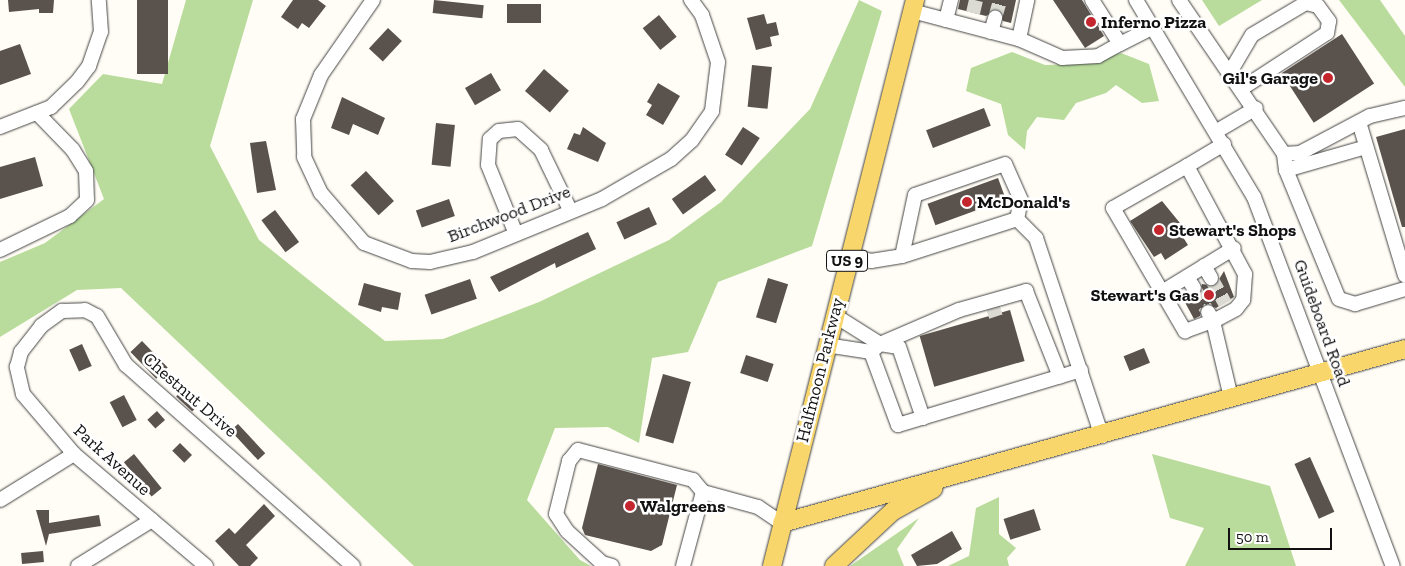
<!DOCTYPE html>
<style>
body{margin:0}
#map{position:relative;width:1405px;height:566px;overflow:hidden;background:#fffdf5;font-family:"Zilla Slab",serif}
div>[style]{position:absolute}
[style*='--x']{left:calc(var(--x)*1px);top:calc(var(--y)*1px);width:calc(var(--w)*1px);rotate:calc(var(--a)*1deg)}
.forest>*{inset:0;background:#b9dc9c}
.building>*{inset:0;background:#5a524d;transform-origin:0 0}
.minor-tunnel>*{height:14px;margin-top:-7px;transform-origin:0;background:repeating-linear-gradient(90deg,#dbdad3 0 14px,transparent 0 21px)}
.roads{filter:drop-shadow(0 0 1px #444) drop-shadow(0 0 1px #444)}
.minor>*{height:14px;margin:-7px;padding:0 7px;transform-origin:7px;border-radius:7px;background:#fff}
.major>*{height:18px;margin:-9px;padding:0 9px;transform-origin:9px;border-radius:9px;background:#f9d66b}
.dots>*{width:14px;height:14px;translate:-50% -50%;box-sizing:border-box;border:2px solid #fff;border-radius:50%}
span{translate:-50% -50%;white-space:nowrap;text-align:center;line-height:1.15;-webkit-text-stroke:5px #fff;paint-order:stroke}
.shield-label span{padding:1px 4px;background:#fff;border:1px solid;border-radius:4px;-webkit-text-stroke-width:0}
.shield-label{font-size:16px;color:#111;font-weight:700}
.poi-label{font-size:18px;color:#111;font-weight:700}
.left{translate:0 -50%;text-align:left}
.right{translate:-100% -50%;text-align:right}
.street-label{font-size:18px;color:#111}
.scale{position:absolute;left:1228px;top:528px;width:104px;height:22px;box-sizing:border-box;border:2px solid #111;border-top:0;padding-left:6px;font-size:15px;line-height:18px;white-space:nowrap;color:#111;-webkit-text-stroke:4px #fff;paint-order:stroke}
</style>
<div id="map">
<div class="forest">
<div style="clip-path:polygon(186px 0,253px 0,210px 146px,259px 240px,385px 341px,443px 339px,539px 302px,669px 240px,721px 202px,810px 109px,859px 0,882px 11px,812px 246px,718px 282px,688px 352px,652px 358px,639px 443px,608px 427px,555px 428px,527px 500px,580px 560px,591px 566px,414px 566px,121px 288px,77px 290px,0 337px,0 262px,45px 243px,104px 199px,69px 109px,103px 74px,162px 84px)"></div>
<div style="clip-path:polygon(1202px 0,1262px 0,1219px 26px)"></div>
<div style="clip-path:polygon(1339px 0,1380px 0,1405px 36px,1405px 87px)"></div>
<div style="clip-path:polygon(1012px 52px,1045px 65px,1080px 64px,1121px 53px,1149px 64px,1159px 101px,1142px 103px,1116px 85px,1106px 93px,1076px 103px,1064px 120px,1037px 117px,1027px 131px,1025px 150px,1008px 135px,1001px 104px,966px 91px,971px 68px)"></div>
<div style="clip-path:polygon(1152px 454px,1270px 486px,1296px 566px,1185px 566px,1204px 528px,1170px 518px)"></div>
<div style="clip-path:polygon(999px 497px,999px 534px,1016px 548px,1007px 558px,1009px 566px,948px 566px,969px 556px,976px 508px)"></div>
<div style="clip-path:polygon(919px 518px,897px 549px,904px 566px,850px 566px)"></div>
</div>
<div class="building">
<div style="clip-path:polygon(8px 0,54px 0,53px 13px,39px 13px,39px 9px,9px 12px)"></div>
<div style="left:137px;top:0;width:31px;height:74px"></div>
<div style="clip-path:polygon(293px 0,318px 0,326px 6px,309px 28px,302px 23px,298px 29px,281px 17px)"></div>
<div style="left:434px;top:0;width:50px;height:13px;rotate:6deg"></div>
<div style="clip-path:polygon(960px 0,1016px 0,1011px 23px,1003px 21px,997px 10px,986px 16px,958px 9px)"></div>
<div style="clip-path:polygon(1053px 0,1082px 0,1104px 36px,1085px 48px)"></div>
<div style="left:507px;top:4px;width:34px;height:19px"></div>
<div style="clip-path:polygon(764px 14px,767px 24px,776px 22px,779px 35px,770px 37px,772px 46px,756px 50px,747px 18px)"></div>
<div style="left:659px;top:15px;width:28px;height:21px;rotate:51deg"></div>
<div style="left:388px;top:28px;width:19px;height:28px;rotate:43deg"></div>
<div style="left:1342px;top:34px;width:59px;height:72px;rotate:57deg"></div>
<div style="clip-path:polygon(20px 44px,31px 74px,0 85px,0 51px)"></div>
<div style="left:752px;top:65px;width:20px;height:42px;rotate:6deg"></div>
<div style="left:544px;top:69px;width:33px;height:29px;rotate:41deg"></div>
<div style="left:491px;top:73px;width:20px;height:30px;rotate:60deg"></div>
<div style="clip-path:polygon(658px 83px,680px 96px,663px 125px,646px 115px,652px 105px,647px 102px)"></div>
<div style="clip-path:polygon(342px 97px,385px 118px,378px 135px,353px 124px,349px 135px,331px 128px)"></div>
<div style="left:984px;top:108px;width:19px;height:62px;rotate:69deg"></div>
<div style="left:436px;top:123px;width:19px;height:42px;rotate:6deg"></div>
<div style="clip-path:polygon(583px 127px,606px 143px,598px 162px,567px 149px,574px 133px,580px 135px)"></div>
<div style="left:743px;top:127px;width:20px;height:33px;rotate:33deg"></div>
<div style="clip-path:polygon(1405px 129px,1405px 227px,1402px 227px,1376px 137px)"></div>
<div style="clip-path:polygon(266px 141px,276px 190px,257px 193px,250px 143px)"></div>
<div style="clip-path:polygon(35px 157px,43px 186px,0 199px,0 167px)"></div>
<div style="left:366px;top:171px;width:41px;height:21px;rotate:47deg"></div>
<div style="left:705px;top:175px;width:19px;height:41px;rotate:54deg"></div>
<div style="left:998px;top:178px;width:23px;height:75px;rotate:70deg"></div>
<div style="left:449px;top:199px;width:18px;height:35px;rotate:71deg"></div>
<div style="clip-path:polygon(1162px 201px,1184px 228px,1179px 231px,1188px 245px,1165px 260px,1161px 253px,1154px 257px,1130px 221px)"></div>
<div style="left:649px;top:207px;width:19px;height:36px;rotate:65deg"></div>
<div style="left:275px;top:210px;width:40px;height:17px;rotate:53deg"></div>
<div style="clip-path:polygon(588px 232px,596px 249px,556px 268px,555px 263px,499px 292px,490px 277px)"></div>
<div style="clip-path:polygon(1224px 271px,1234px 297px,1216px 308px,1204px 304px,1200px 316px,1194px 319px,1181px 295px,1198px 296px,1202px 284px,1215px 286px)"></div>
<div style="left:768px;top:278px;width:21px;height:41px;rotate:17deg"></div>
<div style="left:470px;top:279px;width:21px;height:48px;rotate:71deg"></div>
<div style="clip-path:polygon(364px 283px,401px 293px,398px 310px,382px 307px,381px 312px,358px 305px)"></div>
<div style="left:1010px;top:310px;width:53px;height:94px;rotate:74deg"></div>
<div style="left:142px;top:341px;width:37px;height:16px;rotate:46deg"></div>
<div style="left:82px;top:344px;width:24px;height:14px;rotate:66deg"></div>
<div style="left:1144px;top:348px;width:16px;height:22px;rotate:68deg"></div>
<div style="left:746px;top:355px;width:29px;height:19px;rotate:18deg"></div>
<div style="left:663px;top:374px;width:29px;height:64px;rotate:16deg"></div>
<div style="left:185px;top:387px;width:22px;height:13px;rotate:43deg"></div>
<div style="left:124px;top:395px;width:28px;height:16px;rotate:63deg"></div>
<div style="left:157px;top:411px;width:12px;height:13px;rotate:48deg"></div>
<div style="left:238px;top:424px;width:40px;height:10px;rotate:47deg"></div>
<div style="left:180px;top:443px;width:17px;height:11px;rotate:45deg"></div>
<div style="left:134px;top:454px;width:44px;height:13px;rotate:51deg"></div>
<div style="left:1310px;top:457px;width:60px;height:17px;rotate:66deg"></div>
<div style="clip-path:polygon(598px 464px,677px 485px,662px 545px,651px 551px,585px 535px,582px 528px)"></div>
<div style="clip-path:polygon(264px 504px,275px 516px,246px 545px,258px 558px,250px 566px,239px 566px,215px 541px,229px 528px,235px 534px)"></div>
<div style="left:1034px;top:509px;width:22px;height:32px;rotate:72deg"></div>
<div style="clip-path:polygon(36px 510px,49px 510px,49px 523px,99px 515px,101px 526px,49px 534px,46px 546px)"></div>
<div style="clip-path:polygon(952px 531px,962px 549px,937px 564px,917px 566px,911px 555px)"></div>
<div style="left:43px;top:551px;width:11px;height:22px;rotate:85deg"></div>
</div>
<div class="minor-tunnel">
<div style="--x:973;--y:13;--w:13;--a:-77"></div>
<div style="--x:995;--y:18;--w:19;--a:-74"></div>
<div style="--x:1211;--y:278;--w:29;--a:61"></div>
<div style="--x:1194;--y:288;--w:28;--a:60"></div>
<div style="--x:987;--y:312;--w:16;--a:-18"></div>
</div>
<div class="roads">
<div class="minor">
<div style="--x:373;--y:0;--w:91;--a:124.7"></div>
<div style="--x:321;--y:75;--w:48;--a:112.2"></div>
<div style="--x:303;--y:119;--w:38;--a:88"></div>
<div style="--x:304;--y:157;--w:40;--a:65"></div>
<div style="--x:321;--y:193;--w:66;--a:49.3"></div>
<div style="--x:364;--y:243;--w:51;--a:20.6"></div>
<div style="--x:412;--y:261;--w:18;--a:3"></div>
<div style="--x:430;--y:262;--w:44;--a:-13.1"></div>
<div style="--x:473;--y:252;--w:139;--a:-22.3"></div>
<div style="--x:602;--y:199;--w:80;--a:-30.1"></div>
<div style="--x:671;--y:159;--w:28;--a:-42"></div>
<div style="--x:692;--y:140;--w:35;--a:-55"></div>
<div style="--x:712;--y:111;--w:49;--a:-83"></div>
<div style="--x:718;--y:62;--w:50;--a:-108.8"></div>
<div style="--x:702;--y:15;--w:19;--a:-126"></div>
<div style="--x:1092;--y:0;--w:52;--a:57.5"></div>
<div style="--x:1120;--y:44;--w:37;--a:-27"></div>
<div style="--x:1136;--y:0;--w:230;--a:59.1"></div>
<div style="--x:1254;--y:197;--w:394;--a:69.4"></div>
<div style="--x:1179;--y:0;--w:186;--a:55.7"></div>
<div style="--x:1284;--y:154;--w:16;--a:-4"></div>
<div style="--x:1300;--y:153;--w:79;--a:-27.9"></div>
<div style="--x:1370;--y:116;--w:36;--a:-13"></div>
<div style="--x:912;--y:11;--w:111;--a:14.7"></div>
<div style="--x:1019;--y:39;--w:47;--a:23.8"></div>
<div style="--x:1062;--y:58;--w:36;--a:-3"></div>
<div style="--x:1098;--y:56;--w:25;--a:-29"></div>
<div style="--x:946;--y:20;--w:21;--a:-76"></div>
<div style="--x:991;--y:32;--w:15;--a:-74"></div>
<div style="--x:1019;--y:39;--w:40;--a:-78"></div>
<div style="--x:1229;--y:74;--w:45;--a:-59.5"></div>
<div style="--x:1252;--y:35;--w:63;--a:-30.7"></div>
<div style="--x:1306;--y:3;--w:12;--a:14"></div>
<div style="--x:1318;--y:6;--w:19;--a:54"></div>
<div style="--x:1329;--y:21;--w:12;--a:99"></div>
<div style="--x:1327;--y:33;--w:103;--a:146.9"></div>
<div style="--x:1359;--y:122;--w:160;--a:73.3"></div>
<div style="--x:0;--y:127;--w:55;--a:-21.4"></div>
<div style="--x:51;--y:107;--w:36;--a:-44"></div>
<div style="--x:77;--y:82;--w:20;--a:-53"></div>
<div style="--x:89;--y:66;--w:36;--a:-71"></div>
<div style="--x:101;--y:32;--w:32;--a:-94"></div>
<div style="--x:1217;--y:131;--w:45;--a:-30.5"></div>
<div style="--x:1224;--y:144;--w:43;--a:149.3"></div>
<div style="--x:1187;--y:166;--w:123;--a:61.8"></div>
<div style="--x:1245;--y:274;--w:26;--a:94"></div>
<div style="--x:1243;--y:300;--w:11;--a:128"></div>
<div style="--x:1236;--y:309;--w:26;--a:152"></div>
<div style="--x:1213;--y:321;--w:79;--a:76.8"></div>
<div style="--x:1284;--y:154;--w:16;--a:83"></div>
<div style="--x:1286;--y:170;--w:139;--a:67.7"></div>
<div style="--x:1339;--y:299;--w:17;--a:17"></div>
<div style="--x:1355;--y:304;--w:52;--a:-16.7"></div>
<div style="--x:1187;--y:166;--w:85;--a:150.4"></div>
<div style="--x:1113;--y:208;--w:143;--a:59.7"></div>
<div style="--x:1185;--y:331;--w:30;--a:-20"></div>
<div style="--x:1213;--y:321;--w:10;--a:-119"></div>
<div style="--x:1286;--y:170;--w:83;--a:-16"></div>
<div style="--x:1017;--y:219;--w:27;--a:45"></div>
<div style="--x:1036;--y:238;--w:209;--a:71.6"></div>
<div style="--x:516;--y:234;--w:74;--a:-112.1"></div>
<div style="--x:488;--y:165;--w:26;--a:-86"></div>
<div style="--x:490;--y:139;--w:12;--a:-42"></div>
<div style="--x:499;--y:131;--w:19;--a:-6"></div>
<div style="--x:518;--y:129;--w:31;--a:42"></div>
<div style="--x:541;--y:150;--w:67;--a:64.2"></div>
<div style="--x:0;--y:250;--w:78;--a:-25.9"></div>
<div style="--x:70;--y:216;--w:23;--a:-43"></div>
<div style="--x:87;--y:200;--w:29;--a:-92"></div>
<div style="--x:86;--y:171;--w:25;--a:-122"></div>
<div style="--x:73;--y:150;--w:52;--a:-134.2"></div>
<div style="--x:849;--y:255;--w:23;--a:15"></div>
<div style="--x:871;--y:261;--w:31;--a:-9"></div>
<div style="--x:902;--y:256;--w:121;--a:-17.8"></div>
<div style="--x:1017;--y:219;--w:19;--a:-78"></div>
<div style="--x:1021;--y:200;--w:39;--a:-114"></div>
<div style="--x:1005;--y:164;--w:95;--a:161"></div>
<div style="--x:915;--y:195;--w:62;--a:102"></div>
<div style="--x:1204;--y:266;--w:14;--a:60"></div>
<div style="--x:1187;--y:277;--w:13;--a:58"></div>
<div style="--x:1162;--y:292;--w:84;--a:-31.4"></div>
<div style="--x:834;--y:315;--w:54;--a:32.2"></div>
<div style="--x:880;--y:344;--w:19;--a:9"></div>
<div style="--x:899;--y:347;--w:75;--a:71.3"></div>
<div style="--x:826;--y:345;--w:46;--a:8.8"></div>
<div style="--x:871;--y:352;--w:78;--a:69.7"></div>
<div style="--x:898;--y:425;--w:191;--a:-16.7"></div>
<div style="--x:871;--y:352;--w:12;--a:-42"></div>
<div style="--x:880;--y:344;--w:86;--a:-23.3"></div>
<div style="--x:959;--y:310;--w:70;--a:-15.8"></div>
<div style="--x:1026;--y:291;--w:92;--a:68.4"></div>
<div style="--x:0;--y:500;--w:87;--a:-31.9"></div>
<div style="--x:78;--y:566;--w:87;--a:-31.9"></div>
<div style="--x:206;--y:566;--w:173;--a:-139.7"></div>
<div style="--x:74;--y:454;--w:79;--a:-130.4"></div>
<div style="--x:23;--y:394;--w:28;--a:-103"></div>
<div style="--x:17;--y:367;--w:16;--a:-75"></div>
<div style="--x:21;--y:352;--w:33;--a:-52"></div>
<div style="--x:41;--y:326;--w:26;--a:-36"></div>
<div style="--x:62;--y:311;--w:23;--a:-2"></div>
<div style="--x:85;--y:310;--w:13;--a:27"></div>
<div style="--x:97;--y:316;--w:57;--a:59.4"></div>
<div style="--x:126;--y:365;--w:303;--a:41.5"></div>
<div style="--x:612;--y:566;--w:10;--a:-163"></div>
<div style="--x:602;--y:563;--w:47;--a:-137.6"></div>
<div style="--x:567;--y:531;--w:20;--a:-123"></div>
<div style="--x:556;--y:514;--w:55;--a:-76.2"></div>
<div style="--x:569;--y:461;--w:14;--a:-51"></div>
<div style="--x:578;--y:450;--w:119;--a:14.6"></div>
<div style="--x:693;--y:480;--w:16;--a:50"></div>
<div style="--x:683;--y:566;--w:77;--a:-74.9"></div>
<div style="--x:703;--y:492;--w:57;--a:15.3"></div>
<div style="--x:758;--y:507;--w:29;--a:34"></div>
</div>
<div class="major">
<div style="--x:782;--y:523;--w:647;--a:-15.6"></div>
<div style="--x:772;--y:566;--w:584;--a:-75.82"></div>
<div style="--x:834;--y:566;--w:81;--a:-43"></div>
<div style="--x:893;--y:511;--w:46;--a:-28.8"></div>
</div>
</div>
<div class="dots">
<div style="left:1091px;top:22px;background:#c4262e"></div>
<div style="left:1328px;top:78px;background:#c4262e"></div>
<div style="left:967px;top:202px;background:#c4262e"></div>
<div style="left:1159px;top:230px;background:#c4262e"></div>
<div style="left:1209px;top:295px;background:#c4262e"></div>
<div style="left:630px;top:506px;background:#c4262e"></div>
</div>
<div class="shield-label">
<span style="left:847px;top:261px">US 9</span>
</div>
<div class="poi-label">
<span class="left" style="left:1101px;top:22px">Inferno Pizza</span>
<span class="right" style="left:1318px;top:78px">Gil's Garage</span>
<span class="left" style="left:977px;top:202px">McDonald's</span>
<span class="left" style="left:1169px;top:230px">Stewart's Shops</span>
<span class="right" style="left:1199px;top:295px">Stewart's Gas</span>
<span class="left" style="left:640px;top:506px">Walgreens</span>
</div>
<div class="street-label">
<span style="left:509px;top:214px;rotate:-21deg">Birchwood Drive</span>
<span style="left:1322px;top:323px;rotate:70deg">Guideboard Road</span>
<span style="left:820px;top:370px;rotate:-76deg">Halfmoon Parkway</span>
<span style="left:190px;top:395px;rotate:41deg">Chestnut Drive</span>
<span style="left:112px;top:460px;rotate:42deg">Park Avenue</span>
</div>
<div class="scale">50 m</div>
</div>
